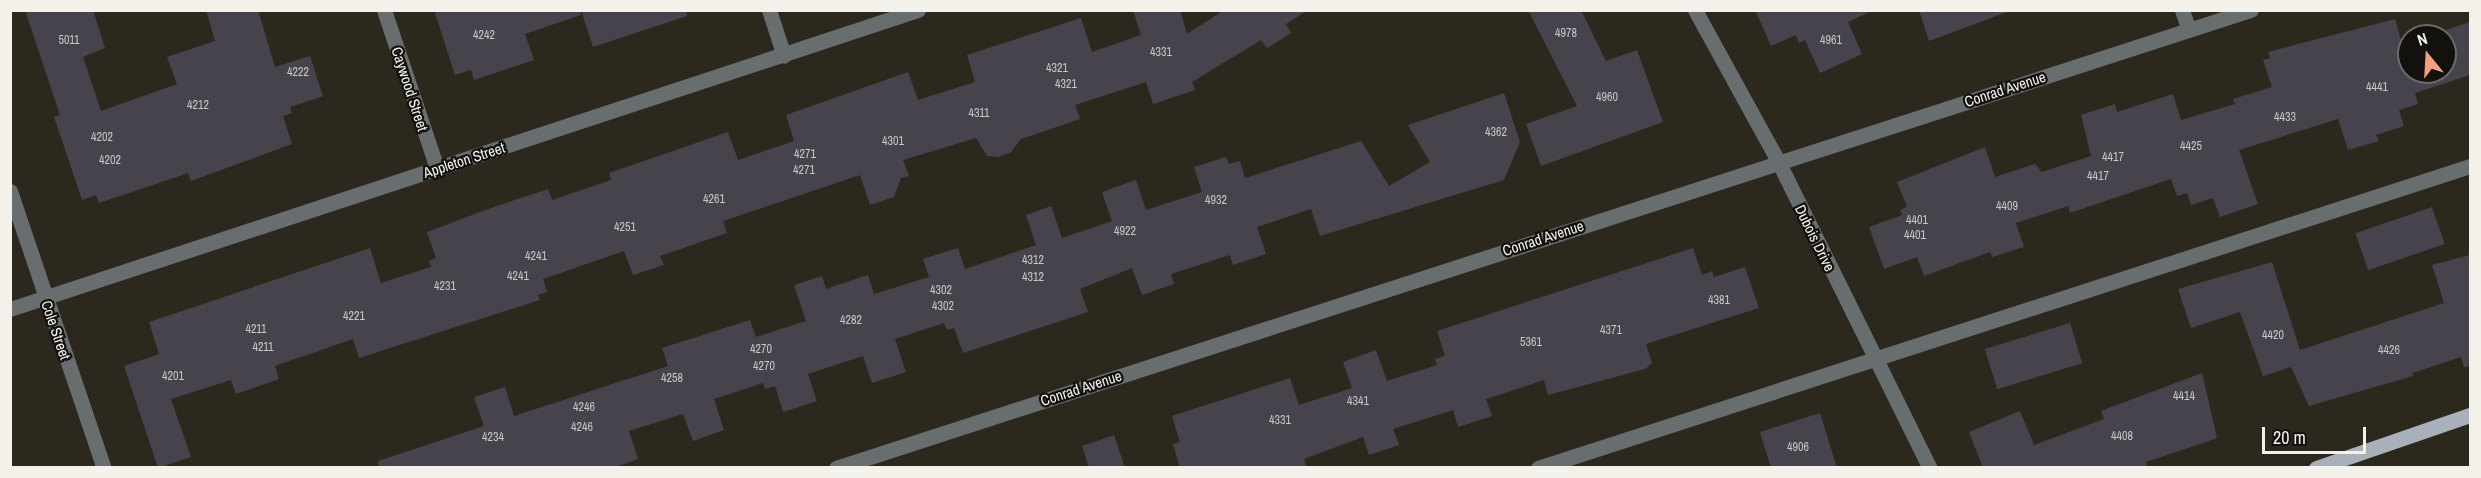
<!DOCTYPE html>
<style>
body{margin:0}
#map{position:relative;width:2481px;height:478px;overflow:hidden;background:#2c281e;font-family:"Archivo Narrow",sans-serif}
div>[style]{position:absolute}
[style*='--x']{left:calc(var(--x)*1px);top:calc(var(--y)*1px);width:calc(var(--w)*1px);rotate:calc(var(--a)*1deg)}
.building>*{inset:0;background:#47434d;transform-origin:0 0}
.minor>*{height:15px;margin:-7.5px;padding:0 7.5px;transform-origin:7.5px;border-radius:7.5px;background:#686d70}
.major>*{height:15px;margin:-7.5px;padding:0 7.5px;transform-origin:7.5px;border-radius:7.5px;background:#a8b1b9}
span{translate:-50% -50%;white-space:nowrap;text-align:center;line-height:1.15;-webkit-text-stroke:4.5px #13110d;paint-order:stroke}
.number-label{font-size:12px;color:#c9c6c4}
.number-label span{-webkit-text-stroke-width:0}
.street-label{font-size:15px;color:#f4f1eb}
.frame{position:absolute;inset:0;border:12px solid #f4f1eb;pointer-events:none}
.north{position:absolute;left:2397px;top:24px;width:60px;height:60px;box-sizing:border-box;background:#13110d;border:2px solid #6d6b66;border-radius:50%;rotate:342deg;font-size:16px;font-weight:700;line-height:24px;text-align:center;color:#f4f1eb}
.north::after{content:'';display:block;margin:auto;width:21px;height:27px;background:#f39f83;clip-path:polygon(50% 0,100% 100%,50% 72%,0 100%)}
.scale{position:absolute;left:2262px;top:427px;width:104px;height:27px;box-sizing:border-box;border:3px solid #f4f1eb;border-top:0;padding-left:8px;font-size:18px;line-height:21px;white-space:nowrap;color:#f4f1eb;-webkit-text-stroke:4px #13110d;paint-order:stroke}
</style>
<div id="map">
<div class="building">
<div style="clip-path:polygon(25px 10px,93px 10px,105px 48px,83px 57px,101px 111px,177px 84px,167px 57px,215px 41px,206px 10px,258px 10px,275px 67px,310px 56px,323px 96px,290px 107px,292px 113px,283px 116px,292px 144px,191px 181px,188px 173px,99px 203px,96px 195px,82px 200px,54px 117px,60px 115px)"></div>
<div style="clip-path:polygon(434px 10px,580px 10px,581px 15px,525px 34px,534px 60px,474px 80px,471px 70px,455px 75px)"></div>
<div style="clip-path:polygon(581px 10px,686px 10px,687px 16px,593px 47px)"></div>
<div style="clip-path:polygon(1133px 10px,1180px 10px,1187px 34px,1224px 10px,1308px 10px,1286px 24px,1291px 33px,1267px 48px,1261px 40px,1192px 82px,1195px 90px,1153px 104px,1146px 82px,1075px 105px,1080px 119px,1021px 139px,1011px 152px,999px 157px,987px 156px,976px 138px,903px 160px,909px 176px,901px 178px,894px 197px,870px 205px,860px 175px,723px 221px,727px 233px,660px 256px,664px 265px,633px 275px,624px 251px,543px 279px,547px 292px,538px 295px,540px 300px,359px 358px,353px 339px,275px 366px,279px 379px,236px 394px,231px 380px,171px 399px,191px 457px,158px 468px,124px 366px,159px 354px,149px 322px,370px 248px,381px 283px,431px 267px,429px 261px,436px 258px,427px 232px,488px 209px,548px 189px,552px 200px,611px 180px,609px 173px,728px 132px,738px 160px,794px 141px,786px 115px,908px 72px,918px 100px,975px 82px,967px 55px,1081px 18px,1092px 52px,1141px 35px)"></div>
<div style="clip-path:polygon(1528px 10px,1581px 10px,1606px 61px,1637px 50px,1663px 122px,1541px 166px,1526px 124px,1577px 106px)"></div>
<div style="clip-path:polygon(1755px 10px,1874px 10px,1848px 22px,1862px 54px,1820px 73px,1805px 40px,1799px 43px,1796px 35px,1771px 46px)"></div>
<div style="clip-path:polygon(1919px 10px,2010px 10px,2010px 11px,1929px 41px)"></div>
<div style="clip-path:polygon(2395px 19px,2402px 44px,2409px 42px,2409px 72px,2445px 72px,2445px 36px,2428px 36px,2470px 22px,2470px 75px,2415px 93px,2418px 104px,2399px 110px,2404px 126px,2376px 135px,2379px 141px,2348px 150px,2338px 119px,2239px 150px,2258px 204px,2220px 217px,2213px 198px,2191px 205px,2187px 193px,2177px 196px,2171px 179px,2070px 213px,2068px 206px,2016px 223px,2024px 247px,1992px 257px,1990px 252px,1924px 276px,1917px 257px,1884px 269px,1869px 227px,1902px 215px,1900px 210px,1907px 207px,1897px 182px,1985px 147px,1995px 177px,2035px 164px,2042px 172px,2091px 156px,2081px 115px,2115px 104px,2117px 112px,2173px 94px,2181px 120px,2235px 104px,2233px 99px,2272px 87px,2263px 60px,2270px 58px,2268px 52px)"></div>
<div style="clip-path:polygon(1504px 93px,1520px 142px,1504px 180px,1320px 236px,1311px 209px,1257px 227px,1266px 254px,1233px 265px,1230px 255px,1171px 274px,1174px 284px,1142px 295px,1132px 268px,1080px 289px,1088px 312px,963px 353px,954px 328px,947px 330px,944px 323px,895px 339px,906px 372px,872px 383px,863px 356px,808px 374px,817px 401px,783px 412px,775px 386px,765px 389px,763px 383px,714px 399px,724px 430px,693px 441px,683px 414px,629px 431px,638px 459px,613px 468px,378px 468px,378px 461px,484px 426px,474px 397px,505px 387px,514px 416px,668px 366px,662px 348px,750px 320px,756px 337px,806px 321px,794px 285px,822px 276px,826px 289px,868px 275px,874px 294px,929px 277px,923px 259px,958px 248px,965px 269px,1036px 245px,1026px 215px,1051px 206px,1062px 238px,1112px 221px,1102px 192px,1136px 180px,1146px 210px,1202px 192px,1194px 167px,1226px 157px,1229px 164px,1240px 161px,1245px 178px,1361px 141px,1389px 186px,1430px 162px,1408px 125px)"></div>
<div style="left:2432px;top:207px;width:39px;height:81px;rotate:71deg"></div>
<div style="clip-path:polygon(1693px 248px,1702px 275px,1712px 271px,1714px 277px,1745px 267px,1759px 308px,1646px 344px,1652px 363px,1645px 369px,1548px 395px,1544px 380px,1486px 399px,1492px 416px,1458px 427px,1453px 410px,1393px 429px,1399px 445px,1369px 455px,1363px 437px,1304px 459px,1307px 468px,1180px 468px,1173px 444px,1180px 442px,1172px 416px,1290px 378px,1299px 405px,1352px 388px,1343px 362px,1376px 350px,1387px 381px,1437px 365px,1435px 359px,1445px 356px,1437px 331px)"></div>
<div style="clip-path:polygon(2470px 255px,2470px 366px,2464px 367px,2461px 357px,2412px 373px,2413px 376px,2309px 406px,2291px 367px,2263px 376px,2240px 312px,2191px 328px,2178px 289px,2272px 262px,2300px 350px,2444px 303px,2432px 265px)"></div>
<div style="left:2070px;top:323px;width:42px;height:89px;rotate:73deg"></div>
<div style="clip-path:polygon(2202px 373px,2217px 438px,2146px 462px,2148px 468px,1983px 468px,1969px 432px,2020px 411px,2034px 445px,2104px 419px,2101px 411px)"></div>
<div style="clip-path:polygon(1820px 413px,1837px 468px,1771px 468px,1760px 432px)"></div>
<div style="clip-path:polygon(1114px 435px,1125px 468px,1089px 468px,1082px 446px)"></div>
</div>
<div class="minor">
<div style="--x:384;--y:10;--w:167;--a:71.5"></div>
<div style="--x:769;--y:10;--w:48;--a:71.9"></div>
<div style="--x:1695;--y:10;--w:172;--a:61.2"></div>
<div style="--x:1778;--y:161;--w:343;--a:63.7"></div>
<div style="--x:2182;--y:10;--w:21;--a:71"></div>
<div style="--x:10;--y:191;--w:293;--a:71.3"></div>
<div style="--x:10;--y:309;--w:956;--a:-18.23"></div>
<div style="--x:836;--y:468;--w:1487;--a:-17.94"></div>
<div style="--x:1538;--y:468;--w:980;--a:-17.95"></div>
</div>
<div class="major">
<div style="--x:2316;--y:468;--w:163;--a:-19"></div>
</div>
<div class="number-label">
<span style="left:1566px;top:34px">4978</span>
<span style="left:484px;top:36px">4242</span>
<span style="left:69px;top:41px">5011</span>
<span style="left:1831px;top:41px">4961</span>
<span style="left:1161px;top:53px">4331</span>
<span style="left:1057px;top:69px">4321</span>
<span style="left:298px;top:73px">4222</span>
<span style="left:1066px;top:85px">4321</span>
<span style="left:2377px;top:88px">4441</span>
<span style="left:1607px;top:98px">4960</span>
<span style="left:198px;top:106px">4212</span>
<span style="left:979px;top:114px">4311</span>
<span style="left:2285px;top:118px">4433</span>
<span style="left:1496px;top:133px">4362</span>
<span style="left:102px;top:138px">4202</span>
<span style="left:893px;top:142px">4301</span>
<span style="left:2191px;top:147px">4425</span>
<span style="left:805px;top:155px">4271</span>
<span style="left:2113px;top:158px">4417</span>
<span style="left:110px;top:161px">4202</span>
<span style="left:804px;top:171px">4271</span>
<span style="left:2098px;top:177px">4417</span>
<span style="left:714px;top:200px">4261</span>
<span style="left:1216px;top:201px">4932</span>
<span style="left:2007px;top:207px">4409</span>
<span style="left:1917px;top:221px">4401</span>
<span style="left:625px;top:228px">4251</span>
<span style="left:1125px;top:232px">4922</span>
<span style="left:1915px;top:236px">4401</span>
<span style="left:536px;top:257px">4241</span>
<span style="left:1033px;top:261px">4312</span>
<span style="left:518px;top:277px">4241</span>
<span style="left:1033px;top:278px">4312</span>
<span style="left:445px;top:287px">4231</span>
<span style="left:941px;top:291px">4302</span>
<span style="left:1719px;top:301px">4381</span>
<span style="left:943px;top:307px">4302</span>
<span style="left:354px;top:317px">4221</span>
<span style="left:851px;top:321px">4282</span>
<span style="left:256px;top:330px">4211</span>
<span style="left:1611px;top:331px">4371</span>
<span style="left:2273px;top:336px">4420</span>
<span style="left:1531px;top:343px">5361</span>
<span style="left:263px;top:348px">4211</span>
<span style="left:761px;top:350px">4270</span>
<span style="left:2389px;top:351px">4426</span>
<span style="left:764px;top:367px">4270</span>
<span style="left:173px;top:377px">4201</span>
<span style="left:672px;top:379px">4258</span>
<span style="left:2184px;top:397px">4414</span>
<span style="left:1358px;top:402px">4341</span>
<span style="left:584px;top:408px">4246</span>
<span style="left:1280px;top:421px">4331</span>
<span style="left:582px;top:428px">4246</span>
<span style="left:2122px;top:437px">4408</span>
<span style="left:493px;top:438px">4234</span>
<span style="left:1798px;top:448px">4906</span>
</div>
<div class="street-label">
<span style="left:410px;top:89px;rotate:72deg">Caywood Street</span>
<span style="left:2005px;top:89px;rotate:-18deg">Conrad Avenue</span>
<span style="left:464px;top:160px;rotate:-18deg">Appleton Street</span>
<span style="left:1543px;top:238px;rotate:-18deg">Conrad Avenue</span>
<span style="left:1815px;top:238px;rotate:64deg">Dubois Drive</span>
<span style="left:56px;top:330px;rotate:71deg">Cole Street</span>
<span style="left:1081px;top:388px;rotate:-18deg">Conrad Avenue</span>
</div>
<div class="frame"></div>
<div class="north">N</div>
<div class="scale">20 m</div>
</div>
